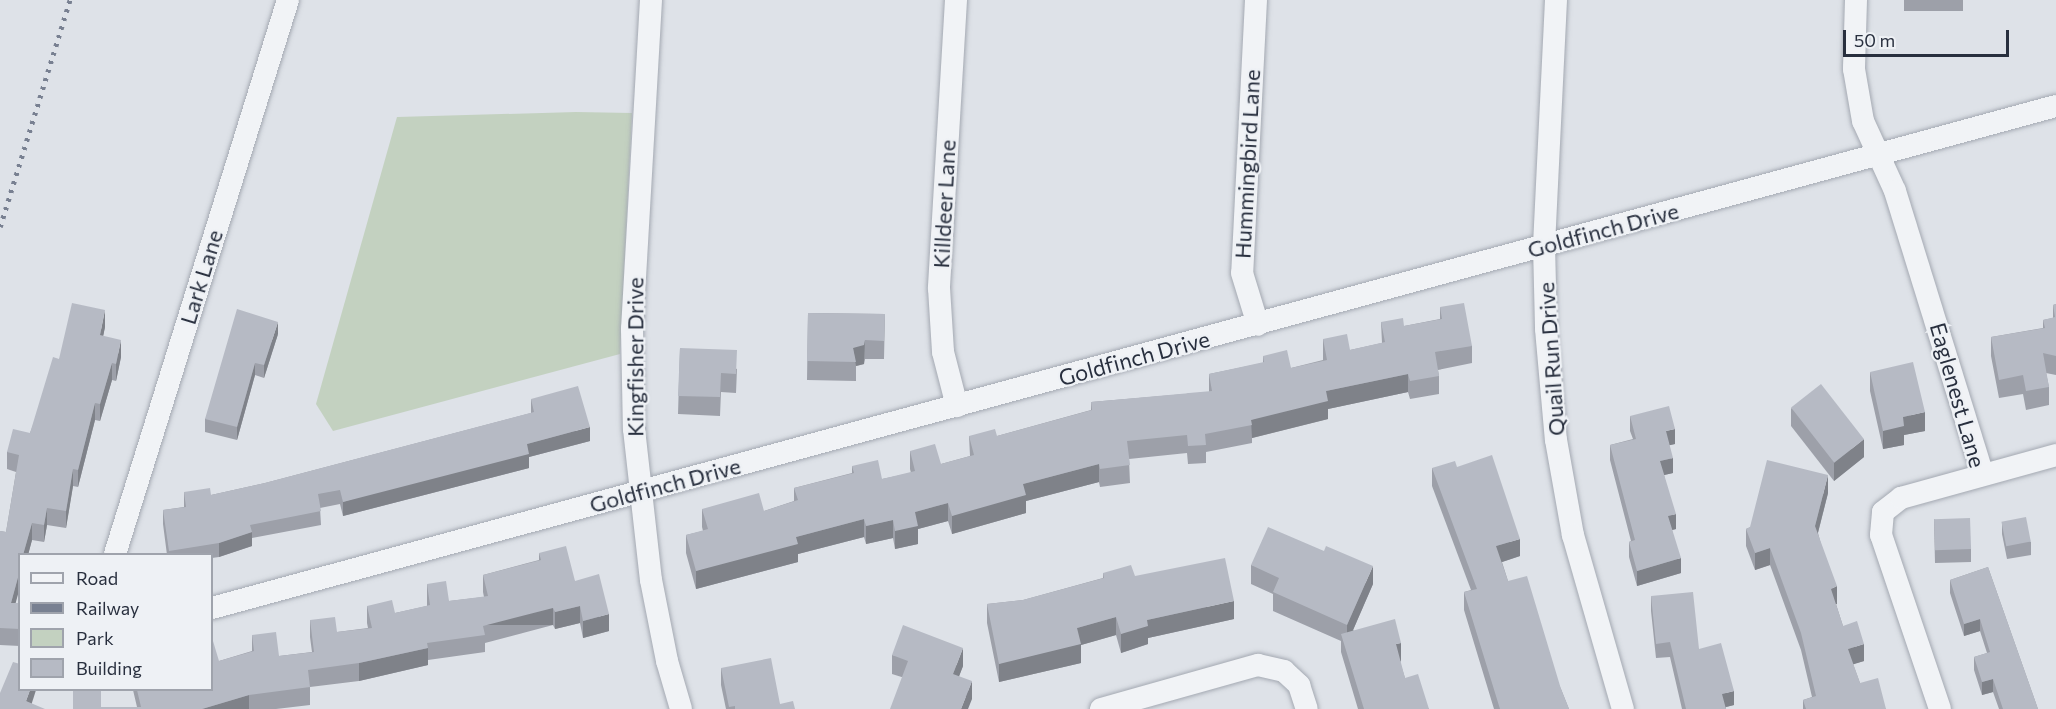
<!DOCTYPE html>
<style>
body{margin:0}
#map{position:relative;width:2056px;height:709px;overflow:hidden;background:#dee2e8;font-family:Commissioner,sans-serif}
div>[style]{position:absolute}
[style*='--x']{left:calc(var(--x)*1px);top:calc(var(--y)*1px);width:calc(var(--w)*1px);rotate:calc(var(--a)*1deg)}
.green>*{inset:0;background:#c3d1c0}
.roads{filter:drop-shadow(0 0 2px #a4a9b2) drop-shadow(0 0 2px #a4a9b2)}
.street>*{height:22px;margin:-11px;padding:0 11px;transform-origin:11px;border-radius:11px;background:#f1f3f6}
.rail>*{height:4.5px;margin-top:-2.25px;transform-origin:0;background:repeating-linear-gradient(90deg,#788091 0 3px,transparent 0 9px)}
.wall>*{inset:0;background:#9da0a9;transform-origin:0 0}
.shaded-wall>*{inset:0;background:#7f8289;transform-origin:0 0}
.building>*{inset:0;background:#b6bac4;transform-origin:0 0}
span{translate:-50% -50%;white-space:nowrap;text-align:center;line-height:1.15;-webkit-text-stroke:4.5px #eef1f5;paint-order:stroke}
.street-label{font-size:22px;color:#282f3e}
.legend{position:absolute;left:18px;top:553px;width:195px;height:138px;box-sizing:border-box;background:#eef1f5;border:2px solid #9fa3ac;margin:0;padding:8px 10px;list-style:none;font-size:18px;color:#282f3e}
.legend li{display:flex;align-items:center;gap:12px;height:30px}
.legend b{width:30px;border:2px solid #9fa3ac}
.scale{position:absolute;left:1843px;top:30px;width:166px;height:27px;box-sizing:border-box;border:3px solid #282f3e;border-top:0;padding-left:8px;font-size:18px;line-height:21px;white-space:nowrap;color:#282f3e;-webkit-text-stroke:4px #eef1f5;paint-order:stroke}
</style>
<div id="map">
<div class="green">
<div style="clip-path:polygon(576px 112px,632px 113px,620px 354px,333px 431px,316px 404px,397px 117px)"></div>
</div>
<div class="roads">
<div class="street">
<div style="--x:651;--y:0;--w:330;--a:93.3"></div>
<div style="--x:632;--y:329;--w:100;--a:88.9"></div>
<div style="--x:634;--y:429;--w:152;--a:83.6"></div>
<div style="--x:651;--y:580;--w:83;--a:78.8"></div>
<div style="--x:667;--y:661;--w:50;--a:73.7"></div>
<div style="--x:956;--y:0;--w:289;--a:93.4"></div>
<div style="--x:939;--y:288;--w:64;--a:86.4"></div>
<div style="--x:943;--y:352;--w:56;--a:75.5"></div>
<div style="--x:1256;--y:0;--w:273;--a:92.9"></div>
<div style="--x:1242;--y:273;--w:54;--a:72.9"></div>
<div style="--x:1556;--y:0;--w:245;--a:92.8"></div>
<div style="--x:1544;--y:245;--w:84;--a:88.6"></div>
<div style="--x:1546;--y:329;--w:111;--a:84.9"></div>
<div style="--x:1556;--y:440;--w:97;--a:79.9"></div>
<div style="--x:1573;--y:535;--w:181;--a:74"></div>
<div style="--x:1856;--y:0;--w:69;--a:91.7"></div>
<div style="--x:1854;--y:69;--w:53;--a:80.2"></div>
<div style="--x:1863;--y:121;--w:77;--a:65.4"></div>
<div style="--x:1895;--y:191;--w:297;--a:72.8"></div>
<div style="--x:115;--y:554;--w:580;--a:-72.66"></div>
<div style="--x:212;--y:608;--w:1911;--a:-15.23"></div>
<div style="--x:1101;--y:709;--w:163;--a:-15.7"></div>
<div style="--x:1258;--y:665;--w:27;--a:13"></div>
<div style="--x:1284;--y:671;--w:21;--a:43"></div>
<div style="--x:1299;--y:685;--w:25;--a:72"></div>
<div style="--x:1940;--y:709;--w:184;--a:-108.7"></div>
<div style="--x:1881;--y:535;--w:23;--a:-85"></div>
<div style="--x:1883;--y:512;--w:23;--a:-38"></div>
<div style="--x:1901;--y:498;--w:161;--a:-15.5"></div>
</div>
</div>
<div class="rail">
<div style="--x:0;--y:227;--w:238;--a:-72.9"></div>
</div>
<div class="wall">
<div style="left:1904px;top:0;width:59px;height:11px"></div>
<div style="clip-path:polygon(2056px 304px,2056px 375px,2046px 373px,2049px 387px,2049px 405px,2026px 410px,2023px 394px,1999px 398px,1991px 356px,1991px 337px,2043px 328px,2043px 320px,2053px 318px,2053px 305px)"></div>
<div style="clip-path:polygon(1440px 307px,1472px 346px,1472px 363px,1438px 370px,1439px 376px,1439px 394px,1410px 399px,1408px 392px,1328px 409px,1328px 419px,1252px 438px,1252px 443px,1206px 452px,1206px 463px,1188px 464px,1187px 453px,1129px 459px,1130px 483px,1100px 487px,1099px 482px,1026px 501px,1026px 513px,952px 534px,948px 521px,918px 529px,918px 544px,895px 549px,893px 538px,866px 544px,864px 537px,798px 554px,798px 562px,696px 589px,686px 553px,686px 535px,703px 531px,702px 527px,702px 509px,764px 511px,794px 501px,794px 488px,852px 473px,852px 466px,882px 479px,911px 473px,910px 469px,910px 451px,941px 464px,970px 456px,969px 436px,997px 436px,1091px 410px,1091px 402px,1209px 392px,1209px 374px,1263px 363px,1263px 356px,1291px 368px,1323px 360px,1323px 339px,1350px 350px,1382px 343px,1381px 322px,1404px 326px,1440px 319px)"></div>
<div style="clip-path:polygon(808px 313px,885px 314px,884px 359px,865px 359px,864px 364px,856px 366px,856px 381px,807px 380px)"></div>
<div style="clip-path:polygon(105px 327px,103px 336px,121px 357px,116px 381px,112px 380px,100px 421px,95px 420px,78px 487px,73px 486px,66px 528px,47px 525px,44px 542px,32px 540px,15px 603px,20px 603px,20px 646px,0 645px,0 531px,6px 532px,16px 472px,7px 469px,7px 452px,30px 433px,59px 359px)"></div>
<div style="clip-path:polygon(278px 334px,264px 378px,255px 375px,237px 440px,205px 432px,205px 419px)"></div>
<div style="clip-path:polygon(680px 348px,737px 369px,736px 393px,721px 392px,720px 416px,678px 414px)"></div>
<div style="clip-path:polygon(1870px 372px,1925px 431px,1904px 435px,1904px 445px,1883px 449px,1870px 391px)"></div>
<div style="clip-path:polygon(531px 399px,590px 441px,529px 457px,529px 468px,343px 516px,340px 504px,320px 508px,321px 525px,252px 538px,252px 546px,219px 557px,212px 558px,212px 555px,167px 555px,163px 524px,163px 510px,184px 507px,184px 492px,211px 495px,265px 483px,531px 413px)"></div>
<div style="clip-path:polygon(1791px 408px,1864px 457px,1834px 481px,1791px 426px)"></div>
<div style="clip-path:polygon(1630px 416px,1675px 444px,1669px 445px,1673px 473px,1664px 475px,1676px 529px,1672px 530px,1681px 573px,1637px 586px,1629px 557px,1629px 542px,1631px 541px,1610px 460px,1610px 445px,1633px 439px,1630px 431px)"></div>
<div style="clip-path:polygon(1457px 467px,1520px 556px,1502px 562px,1508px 581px,1561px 689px,1569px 709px,1494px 709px,1464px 610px,1464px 592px,1471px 590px,1432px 486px,1432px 468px)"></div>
<div style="clip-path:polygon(1828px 493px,1818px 533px,1837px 604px,1836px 604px,1843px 626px,1864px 661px,1853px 664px,1860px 683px,1886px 709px,1803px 709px,1803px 700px,1812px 697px,1801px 650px,1770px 565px,1755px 570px,1746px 546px,1746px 529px)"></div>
<div style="clip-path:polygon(1934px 519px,1971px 549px,1971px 562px,1935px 563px)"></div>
<div style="clip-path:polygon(2002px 522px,2031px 542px,2031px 555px,2007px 559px,2002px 534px)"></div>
<div style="clip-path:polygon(539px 553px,575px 581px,609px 631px,583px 638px,580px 623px,555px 629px,553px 625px,485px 643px,485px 652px,428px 660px,428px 665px,359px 681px,310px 687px,310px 705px,276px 709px,73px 709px,73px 690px,101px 707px,137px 707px,133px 690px,212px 690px,219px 661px,252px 651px,252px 635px,279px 656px,312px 652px,310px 637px,310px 620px,337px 632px,368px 628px,367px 623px,367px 606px,395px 613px,427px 606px,427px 584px,449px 601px,484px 597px,483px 592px,483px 575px,539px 560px)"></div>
<div style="clip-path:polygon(1251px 565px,1373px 584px,1353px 630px,1401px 661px,1400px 662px,1405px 678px,1429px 709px,1358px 709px,1341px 652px,1341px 641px,1273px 611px,1273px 594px,1251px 584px)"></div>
<div style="clip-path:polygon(1988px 567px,2038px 709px,1999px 709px,1993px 692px,1982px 695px,1974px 670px,1974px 657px,1987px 653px,1980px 631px,1964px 636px,1950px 593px,1950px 580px)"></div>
<div style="clip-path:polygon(1103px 573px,1135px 576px,1234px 619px,1148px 638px,1148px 644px,1121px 653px,1116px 635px,1081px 645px,1081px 663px,999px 682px,987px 623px,987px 604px,1023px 600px,1103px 578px)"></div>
<div style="clip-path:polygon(1651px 596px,1699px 649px,1734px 705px,1726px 707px,1726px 709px,1682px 709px,1670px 657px,1656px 658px,1651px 611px)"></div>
<div style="clip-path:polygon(892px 655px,963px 666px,959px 676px,972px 699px,892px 674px)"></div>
<div style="clip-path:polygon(721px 668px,780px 704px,795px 709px,726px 709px,721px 685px)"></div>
</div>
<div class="shaded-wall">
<div style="clip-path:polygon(105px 310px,105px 327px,100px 352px,100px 335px)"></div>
<div style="clip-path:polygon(278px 322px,278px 334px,264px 378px,264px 365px)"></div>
<div style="clip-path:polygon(121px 340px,121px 357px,116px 381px,116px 364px)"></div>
<div style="clip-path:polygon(865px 340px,864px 364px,856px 366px,853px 348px)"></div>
<div style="clip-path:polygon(112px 363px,112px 380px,100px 421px,100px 404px)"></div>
<div style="clip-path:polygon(255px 363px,255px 375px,237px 440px,237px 427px)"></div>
<div style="clip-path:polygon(1408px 374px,1408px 392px,1328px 409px,1328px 419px,1252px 438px,1251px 420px,1326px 391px)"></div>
<div style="clip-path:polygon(95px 403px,95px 420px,78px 487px,78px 470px)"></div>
<div style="clip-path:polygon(1925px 412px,1925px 431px,1904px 435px,1904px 445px,1883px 449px,1883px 431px,1903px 417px)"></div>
<div style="clip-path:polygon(590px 427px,590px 441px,529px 457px,529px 468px,343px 516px,343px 502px,527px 444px)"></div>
<div style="clip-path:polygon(1675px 429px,1675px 444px,1666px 446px,1666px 431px)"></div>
<div style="clip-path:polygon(1864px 439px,1864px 457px,1834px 481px,1834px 463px)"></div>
<div style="clip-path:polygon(1673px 458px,1673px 473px,1660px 476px,1660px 461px)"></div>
<div style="clip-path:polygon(1099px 464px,1099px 482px,1026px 501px,1026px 513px,952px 534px,952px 516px,1023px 484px)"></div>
<div style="clip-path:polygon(73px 469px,73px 486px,66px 528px,66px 511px)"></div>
<div style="clip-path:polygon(1828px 475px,1828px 493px,1815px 544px,1815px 526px)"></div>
<div style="clip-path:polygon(948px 503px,948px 521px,918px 529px,918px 544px,895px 549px,895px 531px,915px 512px)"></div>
<div style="clip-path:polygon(47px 508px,47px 525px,44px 542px,44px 525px)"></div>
<div style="clip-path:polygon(1676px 514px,1676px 529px,1668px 531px,1668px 516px)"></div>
<div style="clip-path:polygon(864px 519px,864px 537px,798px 554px,798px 562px,696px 589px,696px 571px,796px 537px)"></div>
<div style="clip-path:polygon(893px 520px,893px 538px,866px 544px,866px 526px)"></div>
<div style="clip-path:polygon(32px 523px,32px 540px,28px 555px,23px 555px)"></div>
<div style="clip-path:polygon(252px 532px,252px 546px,219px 557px,219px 543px)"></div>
<div style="clip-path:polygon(1520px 539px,1520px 556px,1496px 564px,1496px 546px)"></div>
<div style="clip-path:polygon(1770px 548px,1770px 565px,1755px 570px,1755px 553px)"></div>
<div style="clip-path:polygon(1681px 558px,1681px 573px,1637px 586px,1637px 571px)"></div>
<div style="clip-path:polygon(1373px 566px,1373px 584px,1347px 644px,1347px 625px)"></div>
<div style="clip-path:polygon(20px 570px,20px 587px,11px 620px,11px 603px)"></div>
<div style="clip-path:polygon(1837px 586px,1837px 604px,1831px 606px,1831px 589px)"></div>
<div style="clip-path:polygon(1234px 601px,1234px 619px,1148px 638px,1148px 644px,1121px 653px,1121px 634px,1147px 620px)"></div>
<div style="clip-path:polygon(580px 606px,580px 623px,555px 629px,555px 612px)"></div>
<div style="left:553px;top:608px;width:17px;height:72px;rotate:90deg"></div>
<div style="clip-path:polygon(609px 614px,609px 631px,583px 638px,583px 621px)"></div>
<div style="clip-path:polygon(1116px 617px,1116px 635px,1081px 645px,1081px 663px,999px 682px,999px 664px,1077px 628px)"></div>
<div style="clip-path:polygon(1980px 619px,1980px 631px,1964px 636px,1964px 624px)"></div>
<div style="clip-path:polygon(1401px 643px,1401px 661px,1396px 663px,1396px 644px)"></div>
<div style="clip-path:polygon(1864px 644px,1864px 661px,1848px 666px,1848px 649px)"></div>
<div style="clip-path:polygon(428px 648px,428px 665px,359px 681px,359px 663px)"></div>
<div style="clip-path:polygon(963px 648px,963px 666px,953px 692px,953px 674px)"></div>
<div style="clip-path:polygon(1993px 679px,1993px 692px,1982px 695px,1982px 682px)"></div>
<div style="clip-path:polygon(972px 681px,972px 699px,968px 709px,961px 709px)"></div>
<div style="clip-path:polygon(30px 690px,36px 690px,30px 709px,26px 701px)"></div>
<div style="clip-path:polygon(1734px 691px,1734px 705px,1722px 708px,1722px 694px)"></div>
<div style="clip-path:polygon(249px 695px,249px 709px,202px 709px)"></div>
</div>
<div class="building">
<div style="clip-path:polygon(72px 303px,105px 310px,100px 335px,121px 340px,116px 364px,112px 363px,100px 404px,95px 403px,78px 470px,73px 469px,66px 511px,47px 508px,44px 525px,32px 523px,23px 555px,20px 555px,20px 570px,11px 603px,20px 603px,20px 629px,0 628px,0 531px,6px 532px,19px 455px,7px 452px,13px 429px,30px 433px,53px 357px,59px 359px)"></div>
<div style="clip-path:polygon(1464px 303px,1472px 346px,1435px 352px,1439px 376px,1410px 381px,1408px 374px,1326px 391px,1328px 401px,1251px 420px,1252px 425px,1205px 434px,1206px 445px,1188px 446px,1187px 435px,1127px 441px,1130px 465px,1100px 469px,1099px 464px,1023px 484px,1026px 495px,952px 516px,948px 503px,915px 512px,918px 526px,895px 531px,893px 520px,866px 526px,864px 519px,796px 537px,798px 544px,696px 571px,686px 535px,708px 529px,702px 509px,759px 493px,764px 511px,798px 500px,794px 488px,854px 473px,852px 466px,878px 460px,882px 479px,915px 471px,910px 451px,935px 444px,941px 464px,974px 455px,969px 436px,995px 429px,997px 436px,1092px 410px,1091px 402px,1212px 391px,1209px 374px,1264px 362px,1263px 356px,1287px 350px,1291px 368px,1327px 360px,1323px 339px,1347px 334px,1350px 350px,1385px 342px,1381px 322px,1403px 318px,1404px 326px,1442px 319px,1440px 307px)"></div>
<div style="clip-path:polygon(2056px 304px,2056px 356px,2043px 353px,2049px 387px,2026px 391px,2023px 375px,1999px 380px,1991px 337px,2045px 328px,2043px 320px,2055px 317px,2053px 305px)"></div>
<div style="clip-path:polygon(237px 309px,278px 322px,264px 365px,255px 363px,237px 427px,205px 419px)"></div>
<div style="clip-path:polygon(808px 313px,885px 314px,884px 341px,865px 340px,864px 345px,853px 348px,856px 362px,807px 361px)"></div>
<div style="clip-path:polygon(680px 348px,737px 350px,736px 374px,721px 373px,720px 397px,678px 396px)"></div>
<div style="clip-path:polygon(1913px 362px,1925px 412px,1903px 417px,1904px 426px,1883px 431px,1870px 372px)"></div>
<div style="left:1821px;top:384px;width:70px;height:38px;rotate:52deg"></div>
<div style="clip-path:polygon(578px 386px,590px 427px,527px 444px,529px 454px,343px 502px,340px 490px,318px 494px,321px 511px,250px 525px,252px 532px,219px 543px,169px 551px,163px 510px,186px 507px,184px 492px,210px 488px,211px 495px,265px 483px,534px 412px,531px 399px)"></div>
<div style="clip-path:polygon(1669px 406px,1675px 429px,1666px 431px,1673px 458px,1660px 461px,1676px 514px,1668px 516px,1681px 558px,1637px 571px,1629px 542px,1635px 540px,1610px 445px,1636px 439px,1630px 416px)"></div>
<div style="clip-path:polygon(1492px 455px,1520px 539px,1496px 546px,1508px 581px,1527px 576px,1561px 689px,1569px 709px,1500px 709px,1464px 592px,1477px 589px,1432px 468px,1455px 461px,1457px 467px)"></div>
<div style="clip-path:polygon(1767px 460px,1828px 475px,1815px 526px,1837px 586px,1831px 589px,1843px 626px,1857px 621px,1864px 644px,1848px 649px,1860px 683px,1878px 678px,1886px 709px,1806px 709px,1803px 700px,1816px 696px,1801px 633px,1770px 548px,1755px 553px,1746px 529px,1750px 527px)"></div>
<div style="left:2026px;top:517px;width:25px;height:25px;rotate:79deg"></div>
<div style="left:1970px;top:518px;width:31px;height:36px;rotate:88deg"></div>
<div style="clip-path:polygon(1268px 527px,1324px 551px,1326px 546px,1373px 566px,1347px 625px,1273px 592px,1279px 578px,1251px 565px)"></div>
<div style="clip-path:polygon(566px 546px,575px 581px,599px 574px,609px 614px,583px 621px,580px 606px,555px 612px,553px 608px,483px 626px,485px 635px,427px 643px,428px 648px,359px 663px,308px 670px,310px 687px,249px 695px,202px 709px,73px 709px,73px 690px,101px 690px,101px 707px,141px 707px,137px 690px,212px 690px,212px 642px,213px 641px,219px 661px,254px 651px,252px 635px,276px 632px,279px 656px,314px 652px,310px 620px,335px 617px,337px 632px,372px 628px,367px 606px,392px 600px,395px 613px,430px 605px,427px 584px,446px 581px,449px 601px,488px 596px,483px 575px,541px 560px,539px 553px)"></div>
<div style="clip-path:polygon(1225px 558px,1234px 601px,1147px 620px,1148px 626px,1121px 634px,1116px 617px,1077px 628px,1081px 644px,999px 664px,987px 604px,1023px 600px,1104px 578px,1103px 573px,1131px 565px,1135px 576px)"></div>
<div style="clip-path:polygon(1988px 567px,2038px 709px,2003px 709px,1993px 679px,1982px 682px,1974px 657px,1990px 652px,1980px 619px,1964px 624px,1950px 580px)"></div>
<div style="clip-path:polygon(1693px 592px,1699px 649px,1721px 643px,1734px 691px,1722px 694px,1726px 709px,1686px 709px,1670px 642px,1656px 644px,1651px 596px)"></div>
<div style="clip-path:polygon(1395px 619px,1401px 643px,1396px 644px,1405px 678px,1418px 674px,1429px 709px,1364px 709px,1341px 634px)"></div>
<div style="clip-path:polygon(903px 625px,963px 648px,953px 674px,972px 681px,961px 709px,890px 709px,908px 661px,892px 655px)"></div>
<div style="clip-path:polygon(771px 658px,780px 704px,793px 701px,795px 709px,735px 709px,735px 706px,729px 707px,721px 668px)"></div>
<div style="clip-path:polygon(13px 662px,20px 664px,20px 690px,30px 690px,26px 701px,45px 709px,0 709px,0 693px)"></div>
</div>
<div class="street-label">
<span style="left:1247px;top:164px;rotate:-87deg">Hummingbird Lane</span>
<span style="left:944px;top:204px;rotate:-87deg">Killdeer Lane</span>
<span style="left:1603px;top:230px;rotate:-15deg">Goldfinch Drive</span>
<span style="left:201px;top:277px;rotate:-73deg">Lark Lane</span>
<span style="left:635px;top:357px;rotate:-90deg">Kingfisher Drive</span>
<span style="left:1134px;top:358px;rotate:-15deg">Goldfinch Drive</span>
<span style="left:1551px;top:359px;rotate:-94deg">Quail Run Drive</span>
<span style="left:1958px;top:395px;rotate:74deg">Eaglenest Lane</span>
<span style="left:665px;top:485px;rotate:-15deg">Goldfinch Drive</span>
</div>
<ul class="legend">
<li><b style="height:8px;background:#f1f3f6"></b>Road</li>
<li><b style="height:8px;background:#788091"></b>Railway</li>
<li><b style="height:16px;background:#c3d1c0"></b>Park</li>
<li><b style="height:16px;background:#b6bac4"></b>Building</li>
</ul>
<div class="scale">50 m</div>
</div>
